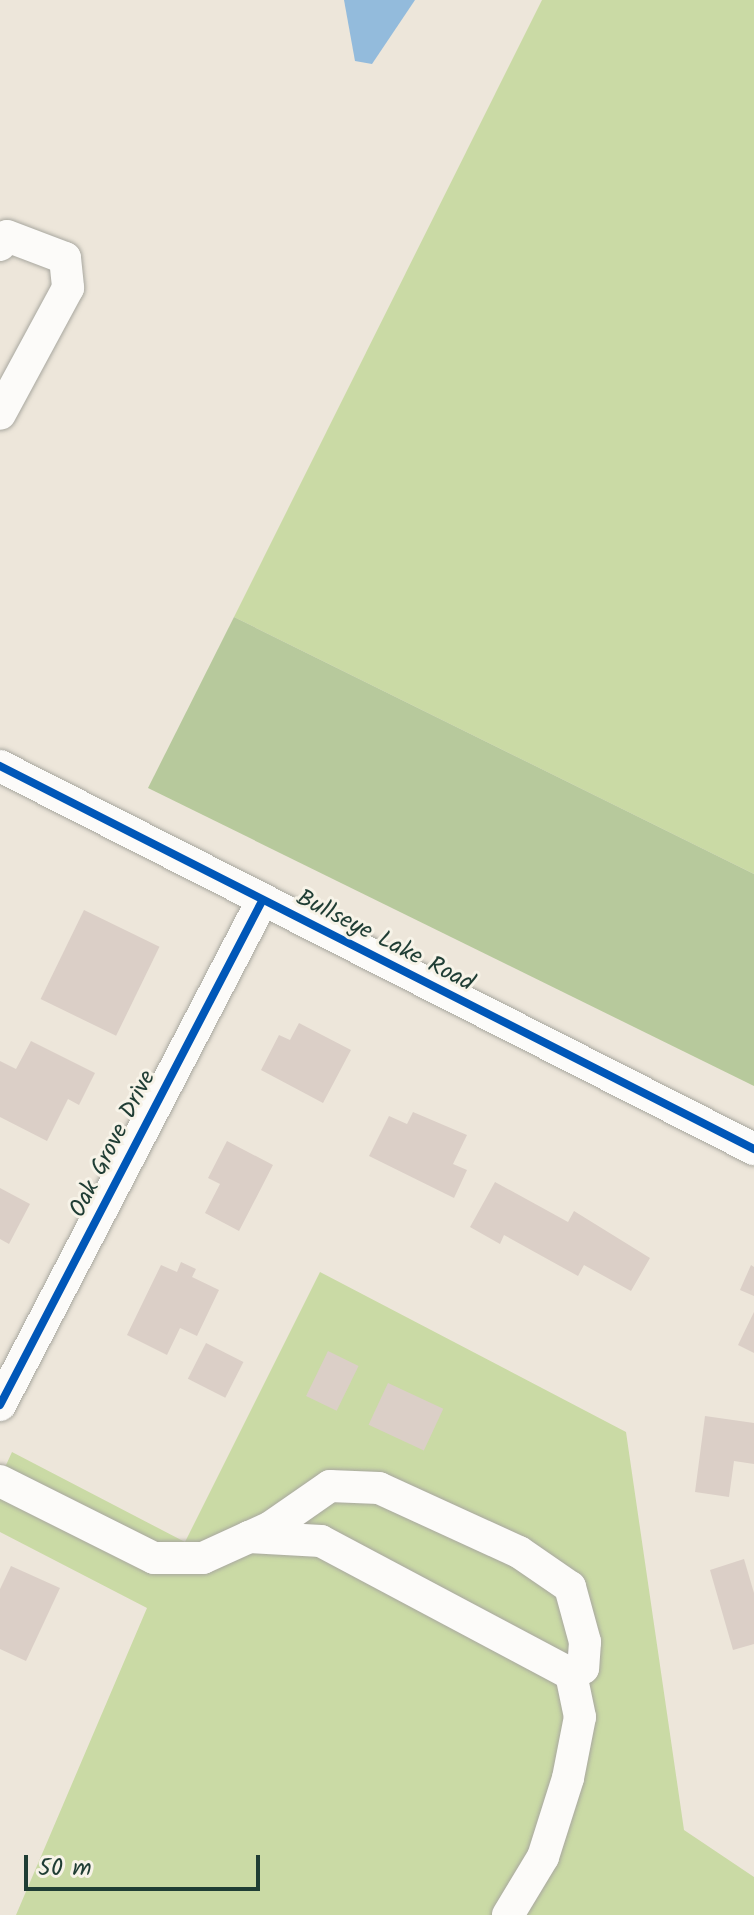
<!DOCTYPE html>
<style>
body{margin:0}
#map{position:relative;width:754px;height:1915px;overflow:hidden;background:#ede6da;font-family:Kalam,sans-serif}
div>[style]{position:absolute}
[style*='--x']{left:calc(var(--x)*1px);top:calc(var(--y)*1px);width:calc(var(--w)*1px);rotate:calc(var(--a)*1deg)}
.green>*{inset:0;background:#cadaa5}
.forest>*{inset:0;background:#b7c99c}
.water>*{inset:0;background:#93bbdc}
.building>*{inset:0;background:#dbcfc7;transform-origin:0 0}
.roads{filter:drop-shadow(0 0 2px #a8a79f) drop-shadow(0 0 2px #a8a79f)}
.minor>*{height:32px;margin:-16px;padding:0 16px;transform-origin:16px;border-radius:16px;background:#fcfbf9}
.cycleway>*{height:8px;margin:-4px;padding:0 4px;transform-origin:4px;border-radius:4px;background:#0057b8}
span{translate:-50% -50%;white-space:nowrap;text-align:center;line-height:1.15;-webkit-text-stroke:6px #f7f3e8;paint-order:stroke}
.street-label{font-size:24px;color:#1f3d34}
.scale{position:absolute;left:24px;top:1855px;width:236px;height:36px;box-sizing:border-box;border:4px solid #1f3d34;border-top:0;padding-left:10px;font-size:24px;line-height:28px;white-space:nowrap;color:#1f3d34;-webkit-text-stroke:6px #f7f3e8;paint-order:stroke}
</style>
<div id="map">
<div class="green">
<div style="clip-path:polygon(542px 0,754px 0,754px 874px,234px 617px)"></div>
<div style="clip-path:polygon(320px 1272px,626px 1432px,684px 1830px,754px 1877px,754px 1915px,16px 1915px,147px 1608px,0 1532px,0 1478px,12px 1452px,185px 1542px)"></div>
</div>
<div class="forest">
<div style="clip-path:polygon(234px 617px,754px 874px,754px 1086px,148px 788px)"></div>
</div>
<div class="water">
<div style="clip-path:polygon(344px 0,415px 0,372px 64px,355px 61px)"></div>
</div>
<div class="building">
<div style="left:84px;top:910px;width:84px;height:99px;rotate:26deg"></div>
<div style="clip-path:polygon(299px 1023px,351px 1050px,323px 1103px,261px 1070px,279px 1035px,290px 1040px)"></div>
<div style="clip-path:polygon(31px 1041px,95px 1073px,79px 1105px,68px 1099px,47px 1141px,0 1117px,0 1061px,16px 1069px)"></div>
<div style="clip-path:polygon(413px 1112px,467px 1135px,453px 1164px,467px 1170px,454px 1198px,369px 1156px,389px 1116px,407px 1124px)"></div>
<div style="clip-path:polygon(227px 1141px,273px 1165px,239px 1231px,205px 1213px,220px 1184px,208px 1178px)"></div>
<div style="clip-path:polygon(495px 1182px,568px 1222px,574px 1211px,650px 1258px,631px 1291px,584px 1265px,578px 1276px,504px 1235px,500px 1244px,470px 1227px)"></div>
<div style="clip-path:polygon(0 1188px,30px 1204px,9px 1244px,0 1239px)"></div>
<div style="clip-path:polygon(181px 1262px,196px 1269px,192px 1277px,219px 1290px,197px 1336px,180px 1328px,167px 1355px,127px 1335px,161px 1265px,177px 1272px)"></div>
<div style="clip-path:polygon(751px 1265px,754px 1267px,754px 1296px,740px 1290px)"></div>
<div style="clip-path:polygon(754px 1312px,754px 1353px,738px 1345px)"></div>
<div style="left:206px;top:1343px;width:42px;height:40px;rotate:27deg"></div>
<div style="left:328px;top:1351px;width:34px;height:50px;rotate:26deg"></div>
<div style="left:388px;top:1383px;width:61px;height:46px;rotate:25deg"></div>
<div style="clip-path:polygon(705px 1416px,754px 1423px,754px 1464px,734px 1461px,729px 1497px,695px 1492px)"></div>
<div style="clip-path:polygon(744px 1559px,754px 1593px,754px 1644px,733px 1650px,710px 1570px)"></div>
<div style="clip-path:polygon(11px 1566px,60px 1588px,26px 1661px,0 1649px,0 1589px)"></div>
</div>
<div class="roads">
<div class="minor">
<div style="--x:0;--y:245;--w:11;--a:-52"></div>
<div style="--x:7;--y:236;--w:62;--a:20.8"></div>
<div style="--x:65;--y:258;--w:30;--a:84"></div>
<div style="--x:68;--y:288;--w:143;--a:118.4"></div>
<div style="--x:0;--y:766;--w:846;--a:26.93"></div>
<div style="--x:0;--y:1405;--w:568;--a:-62.53"></div>
<div style="--x:0;--y:1481;--w:172;--a:26.6"></div>
<div style="--x:154;--y:1558;--w:49;--a:0"></div>
<div style="--x:203;--y:1558;--w:51;--a:-24.5"></div>
<div style="--x:249;--y:1537;--w:24;--a:-24"></div>
<div style="--x:271;--y:1527;--w:72;--a:-34.8"></div>
<div style="--x:330;--y:1486;--w:49;--a:2.3"></div>
<div style="--x:379;--y:1488;--w:154;--a:24.6"></div>
<div style="--x:519;--y:1552;--w:62;--a:34.5"></div>
<div style="--x:570;--y:1587;--w:57;--a:74.7"></div>
<div style="--x:585;--y:1642;--w:26;--a:94"></div>
<div style="--x:583;--y:1668;--w:13;--a:153"></div>
<div style="--x:571;--y:1674;--w:283;--a:-152"></div>
<div style="--x:321;--y:1541;--w:72;--a:-176.8"></div>
<div style="--x:508;--y:1915;--w:68;--a:-58.9"></div>
<div style="--x:543;--y:1857;--w:83;--a:-72.4"></div>
<div style="--x:568;--y:1778;--w:62;--a:-78.9"></div>
<div style="--x:580;--y:1717;--w:44;--a:-101.8"></div>
</div>
</div>
<div class="cycleway">
<div style="--x:0;--y:766;--w:846;--a:26.93"></div>
<div style="--x:0;--y:1405;--w:568;--a:-62.53"></div>
</div>
<div class="street-label">
<span style="left:385px;top:941px;rotate:27deg">Bullseye Lake Road</span>
<span style="left:113px;top:1144px;rotate:-63deg">Oak Grove Drive</span>
</div>
<div class="scale">50 m</div>
</div>
